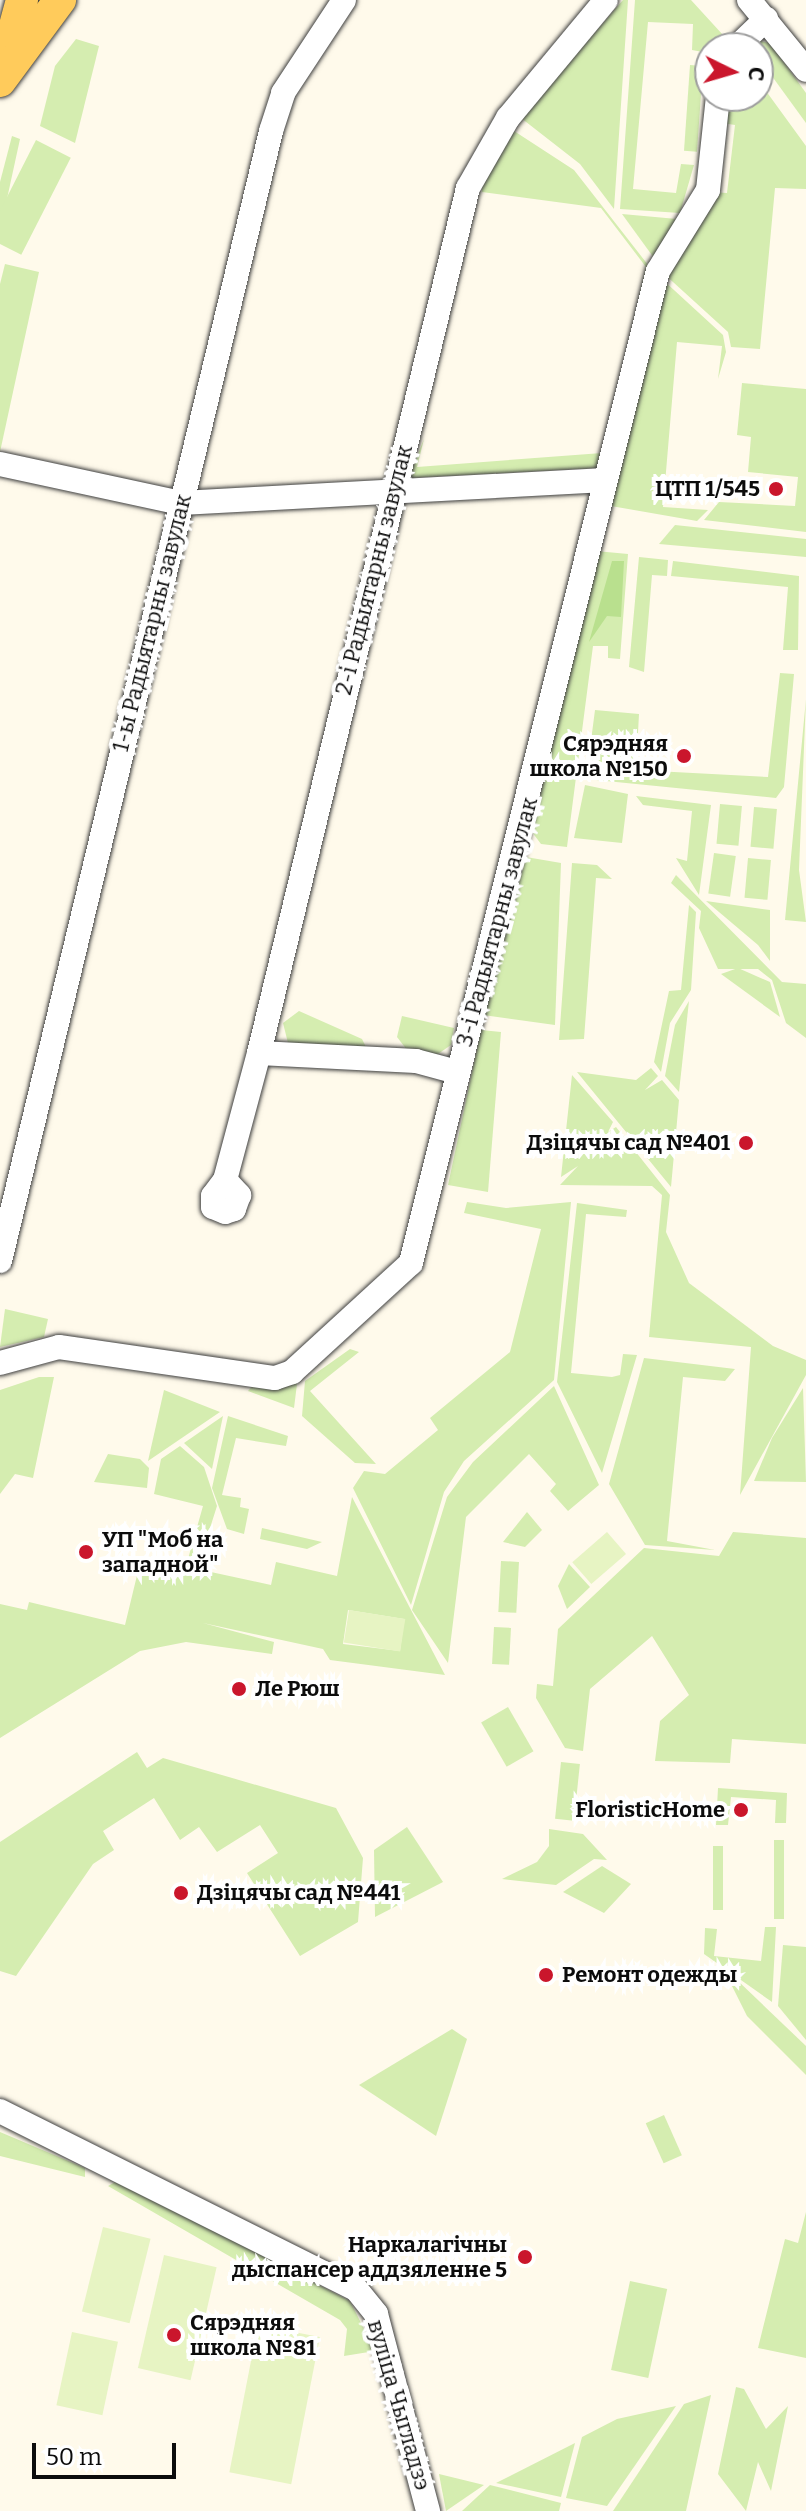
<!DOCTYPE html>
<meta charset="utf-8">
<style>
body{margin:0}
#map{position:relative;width:806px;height:2511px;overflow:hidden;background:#fffaeb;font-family:Bitter,serif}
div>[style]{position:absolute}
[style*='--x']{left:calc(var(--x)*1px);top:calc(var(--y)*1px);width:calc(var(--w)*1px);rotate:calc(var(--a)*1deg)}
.green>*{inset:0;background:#d5edb0;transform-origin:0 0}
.forest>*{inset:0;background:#b9e08e}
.pitch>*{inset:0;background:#e7f4c3;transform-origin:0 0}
.roads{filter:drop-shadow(0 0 2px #3f3f3f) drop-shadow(0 0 2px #3f3f3f)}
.minor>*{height:24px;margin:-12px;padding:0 12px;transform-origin:12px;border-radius:12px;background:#fff}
.major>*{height:32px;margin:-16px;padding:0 16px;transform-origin:16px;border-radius:16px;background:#ffcb5b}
.dots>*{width:22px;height:22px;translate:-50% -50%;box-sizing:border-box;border:4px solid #fff;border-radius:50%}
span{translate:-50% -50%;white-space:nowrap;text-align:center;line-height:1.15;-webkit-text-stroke:8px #fff;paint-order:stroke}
.poi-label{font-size:22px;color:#0c0c0c;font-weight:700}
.right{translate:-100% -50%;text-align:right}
.left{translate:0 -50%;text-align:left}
.street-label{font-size:22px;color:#0c0c0c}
.north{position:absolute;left:694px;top:32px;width:80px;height:80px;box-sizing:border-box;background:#fff;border:2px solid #9e9e9e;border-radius:50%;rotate:95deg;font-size:22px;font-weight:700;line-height:32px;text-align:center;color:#0c0c0c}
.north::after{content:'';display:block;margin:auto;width:28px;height:36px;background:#ca162c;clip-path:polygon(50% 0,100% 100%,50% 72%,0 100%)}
.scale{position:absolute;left:32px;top:2443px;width:144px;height:36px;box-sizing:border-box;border:4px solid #0c0c0c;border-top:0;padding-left:10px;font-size:24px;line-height:28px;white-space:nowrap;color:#0c0c0c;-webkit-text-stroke:6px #fff;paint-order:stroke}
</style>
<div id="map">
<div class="green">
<div style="clip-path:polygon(623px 0,628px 0,614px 209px,580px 164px,521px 118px)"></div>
<div style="clip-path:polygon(635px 0,691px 0,723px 35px,708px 53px,692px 50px,693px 24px,648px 22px,633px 189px,676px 193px,681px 164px,694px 165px,680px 213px,620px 209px)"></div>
<div style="clip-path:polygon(76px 39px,99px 46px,75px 143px,40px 126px,55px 66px)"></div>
<div style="clip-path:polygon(760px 41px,770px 43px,806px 93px,806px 123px,758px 57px)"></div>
<div style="left:690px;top:65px;width:13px;height:86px;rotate:4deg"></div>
<div style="clip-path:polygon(758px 80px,806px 146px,806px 189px,775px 188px,760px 349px,731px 347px,728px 332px,662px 272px,713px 192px,727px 193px,735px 125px,722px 123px,728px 96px,758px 96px)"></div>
<div style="clip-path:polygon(511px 129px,574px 170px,652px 270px,599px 468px,408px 478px,424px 439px,417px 467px,602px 453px,646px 267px,601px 208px,482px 192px,482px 178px)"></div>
<div style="clip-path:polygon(12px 136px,20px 139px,0 231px,0 182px)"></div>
<div style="left:36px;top:140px;width:39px;height:109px;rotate:27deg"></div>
<div style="clip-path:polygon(622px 214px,677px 219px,654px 258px)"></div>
<div style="clip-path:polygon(5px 264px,39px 272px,0 452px,0 284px)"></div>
<div style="clip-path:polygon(662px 279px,723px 335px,726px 352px,718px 379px,722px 346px,677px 342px,663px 507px,708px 510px,697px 521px,611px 506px)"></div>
<div style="clip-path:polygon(742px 383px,806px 389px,806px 532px,704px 520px,719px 502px,795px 506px,798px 477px,748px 472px,751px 437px,737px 435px)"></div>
<div style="clip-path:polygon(675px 525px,806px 539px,806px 557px,659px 544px)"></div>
<div style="clip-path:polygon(596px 551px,628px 554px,620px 659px,608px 658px,608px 646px,593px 646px,567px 847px,541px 844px,532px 832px)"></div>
<div style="clip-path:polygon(639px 557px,668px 560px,667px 576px,652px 575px,644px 672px,629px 667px)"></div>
<div style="clip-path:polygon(673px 561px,799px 576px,798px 650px,783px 650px,788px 587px,671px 576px)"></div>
<div style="clip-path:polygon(780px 673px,794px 674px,784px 787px,776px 798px,586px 779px,595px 710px,639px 714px,636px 770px,768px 777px)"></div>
<div style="clip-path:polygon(806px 699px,799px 870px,806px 922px,785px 920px)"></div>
<div style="clip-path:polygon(585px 785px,628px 794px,622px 843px,574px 838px)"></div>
<div style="clip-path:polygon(636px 796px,711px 805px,699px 895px,676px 858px,687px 861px,692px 811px,643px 805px)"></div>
<div style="left:720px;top:804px;width:22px;height:40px;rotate:5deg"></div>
<div style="left:754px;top:807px;width:23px;height:40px;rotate:5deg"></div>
<div style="left:714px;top:853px;width:22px;height:41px;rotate:8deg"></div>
<div style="clip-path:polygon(526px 857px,561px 863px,555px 1025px,483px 1015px)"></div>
<div style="left:748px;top:858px;width:23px;height:40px;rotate:5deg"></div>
<div style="clip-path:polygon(572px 863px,597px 865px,612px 879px,596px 878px,584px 1039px,559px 1040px)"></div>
<div style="clip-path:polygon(676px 875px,782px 982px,806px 984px,806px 1038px,786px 1023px,772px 980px,758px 969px,718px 969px,699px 928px,701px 911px,671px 883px)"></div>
<div style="clip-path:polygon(706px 901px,770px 910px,770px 961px,758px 945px)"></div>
<div style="clip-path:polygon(689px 905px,696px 912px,691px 990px,670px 1023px,661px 1072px,654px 1062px,669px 991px,681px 990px)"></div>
<div style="clip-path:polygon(738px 968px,770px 982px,780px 1017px,721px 974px)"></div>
<div style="clip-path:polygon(689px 1001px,679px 1092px,665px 1076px,675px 1025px)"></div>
<div style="clip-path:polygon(299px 1011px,362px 1039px,366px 1047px,289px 1047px,283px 1023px)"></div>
<div style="clip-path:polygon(402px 1016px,454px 1028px,451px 1045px,435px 1056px,407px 1050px,397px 1037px)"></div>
<div style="clip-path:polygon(481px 1030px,501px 1032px,488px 1192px,448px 1185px)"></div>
<div style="clip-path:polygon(651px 1068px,658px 1076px,645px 1090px,662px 1080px,679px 1100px,671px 1187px,577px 1072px,636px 1080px)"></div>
<div style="clip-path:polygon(572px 1075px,613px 1122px,608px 1132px,616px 1127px,670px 1195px,666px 1232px,689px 1283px,773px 1346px,806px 1360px,806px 1375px,740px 1495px,751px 1347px,649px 1337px,662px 1195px,652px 1186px,560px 1185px,578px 1166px,561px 1177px)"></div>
<div style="clip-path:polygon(467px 1202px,506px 1208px,571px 1202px,554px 1380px,464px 1461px,444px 1492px,411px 1605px,353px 1488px,364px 1471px,385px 1474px,438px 1430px,430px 1418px,510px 1352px,541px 1229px,464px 1213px)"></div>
<div style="clip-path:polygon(577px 1203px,627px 1210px,626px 1217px,586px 1214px,571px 1373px,612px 1377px,620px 1375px,623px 1354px,637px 1355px,602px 1473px,557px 1382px)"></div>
<div style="clip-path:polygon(5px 1309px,48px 1319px,44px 1337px,0 1347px)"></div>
<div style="clip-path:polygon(350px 1349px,359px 1352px,310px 1391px,376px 1464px,355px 1463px,302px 1416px,305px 1381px)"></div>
<div style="clip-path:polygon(644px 1358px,735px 1369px,725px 1381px,683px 1377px,667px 1541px,715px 1550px,645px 1545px,609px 1484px)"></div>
<div style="clip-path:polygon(298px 1376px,294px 1408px,248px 1391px,255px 1383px)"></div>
<div style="clip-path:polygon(39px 1377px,54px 1377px,33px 1478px,15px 1474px,0 1494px,0 1390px)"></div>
<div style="clip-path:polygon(554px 1386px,599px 1485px,568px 1511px,550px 1491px,556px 1484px,529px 1454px,466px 1517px,448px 1663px,412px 1610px,447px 1497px,473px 1462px)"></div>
<div style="clip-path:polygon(803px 1388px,806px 1482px,754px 1481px,772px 1438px)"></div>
<div style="clip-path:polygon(164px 1390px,220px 1412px,148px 1461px)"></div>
<div style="clip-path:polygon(223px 1416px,212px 1469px,184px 1443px)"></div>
<div style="clip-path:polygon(228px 1416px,288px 1436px,286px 1446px,236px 1438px,222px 1495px,241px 1498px,240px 1507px,249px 1509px,244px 1534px,227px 1529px,212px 1488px)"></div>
<div style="clip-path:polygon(evenodd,180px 1446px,204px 1467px,217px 1506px,197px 1569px,271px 1585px,276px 1562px,337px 1576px,352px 1497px,445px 1675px,330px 1660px,323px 1649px,203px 1623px,274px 1642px,272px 1654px,186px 1642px,140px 1651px,0 1738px,0 1604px,27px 1610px,29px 1602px,125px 1625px,140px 1563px,184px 1573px,203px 1506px,154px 1494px,161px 1459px,180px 1446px,348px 1610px,404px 1619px,400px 1651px,343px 1644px,348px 1610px)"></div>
<div style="clip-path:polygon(108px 1454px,140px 1459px,149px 1468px,147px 1488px,94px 1482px)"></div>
<div style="clip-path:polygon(527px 1512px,542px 1530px,525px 1547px,503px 1542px)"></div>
<div style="clip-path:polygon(262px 1528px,322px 1542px,307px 1549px,260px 1539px)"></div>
<div style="clip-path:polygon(733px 1532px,806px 1538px,806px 1744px,732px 1739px,730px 1763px,655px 1761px,660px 1721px,689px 1695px,652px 1636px,590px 1689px,583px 1751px,565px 1748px,536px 1698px,537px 1684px,553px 1686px,558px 1629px,644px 1548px,719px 1556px)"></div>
<div style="left:501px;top:1561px;width:18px;height:51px;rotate:3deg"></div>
<div style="clip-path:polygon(569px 1564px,590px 1587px,567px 1609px,558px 1586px)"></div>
<div style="left:494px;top:1627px;width:17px;height:37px;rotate:3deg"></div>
<div style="left:508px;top:1707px;width:51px;height:31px;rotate:60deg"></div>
<div style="clip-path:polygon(137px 1752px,147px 1768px,163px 1758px,336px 1808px,363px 1858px,358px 1922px,300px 1956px,247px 1873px,278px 1853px,260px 1825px,217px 1852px,199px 1827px,180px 1840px,154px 1798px,103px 1831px,114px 1850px,93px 1864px,16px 1976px,0 1971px,0 1842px)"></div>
<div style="left:561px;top:1762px;width:19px;height:57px;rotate:6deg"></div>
<div style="clip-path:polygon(718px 1788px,787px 1793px,786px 1823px,775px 1823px,776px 1800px,731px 1797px,728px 1825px,716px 1825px)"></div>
<div style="clip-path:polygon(407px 1827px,443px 1882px,375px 1917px,374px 1850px)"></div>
<div style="clip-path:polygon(549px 1829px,583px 1834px,607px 1860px,594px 1859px,556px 1885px,502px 1879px,537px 1862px,549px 1846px)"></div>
<div style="left:774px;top:1840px;width:10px;height:79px"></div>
<div style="left:713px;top:1846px;width:10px;height:64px"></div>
<div style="clip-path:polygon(602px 1866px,631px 1884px,604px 1913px,563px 1892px)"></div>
<div style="clip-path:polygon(765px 1927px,776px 1927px,772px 2002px,704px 1954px,705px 1928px,717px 1929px,714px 1956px,761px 1961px)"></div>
<div style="clip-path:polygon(783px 1945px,806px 1947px,806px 2040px,778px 2006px)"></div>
<div style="clip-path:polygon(736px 1979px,806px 2046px,806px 2075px,747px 2016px,731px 1984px)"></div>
<div style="clip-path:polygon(452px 2029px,467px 2039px,436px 2136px,359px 2085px)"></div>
<div style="left:664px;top:2115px;width:44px;height:20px;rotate:66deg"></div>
<div style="clip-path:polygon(0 2132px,85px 2168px,85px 2177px,0 2156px)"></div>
<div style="clip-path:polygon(117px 2181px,350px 2301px,375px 2351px,344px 2356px,347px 2329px,340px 2320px,108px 2186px)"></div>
<div style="clip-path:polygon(806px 2212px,806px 2358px,758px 2348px,785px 2239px,798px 2243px)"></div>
<div style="left:630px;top:2281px;width:38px;height:91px;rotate:12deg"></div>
<div style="clip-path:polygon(736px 2387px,744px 2389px,766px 2429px,788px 2406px,771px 2491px,758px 2462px,746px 2511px,718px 2474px)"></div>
<div style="clip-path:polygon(711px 2395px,686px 2511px,613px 2511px,684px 2404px)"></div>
<div style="clip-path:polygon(676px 2406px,607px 2506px,566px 2498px,582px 2437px,617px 2419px)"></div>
<div style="clip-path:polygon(575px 2443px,561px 2497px,496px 2483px)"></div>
<div style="clip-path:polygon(439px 2474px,484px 2485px,446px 2511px)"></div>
<div style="clip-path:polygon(490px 2485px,561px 2503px,559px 2511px,462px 2511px)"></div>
</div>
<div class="forest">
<div style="clip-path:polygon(612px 561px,624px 561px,621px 617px,607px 616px,589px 642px)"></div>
</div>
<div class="pitch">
<div style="left:607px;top:1532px;width:29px;height:46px;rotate:49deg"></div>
<div style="left:349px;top:1610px;width:57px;height:33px;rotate:9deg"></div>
<div style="left:103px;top:2227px;width:49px;height:87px;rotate:14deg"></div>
<div style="left:164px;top:2255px;width:54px;height:116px;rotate:13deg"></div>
<div style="left:258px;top:2325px;width:63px;height:150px;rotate:11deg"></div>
<div style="left:72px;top:2332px;width:47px;height:75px;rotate:12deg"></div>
</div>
<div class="roads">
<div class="minor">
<div style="--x:749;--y:0;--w:90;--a:50.8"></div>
<div style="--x:736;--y:48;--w:42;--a:-44"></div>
<div style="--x:0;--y:464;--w:185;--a:12.2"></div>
<div style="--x:181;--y:503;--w:425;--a:-3.1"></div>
<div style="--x:259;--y:1053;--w:157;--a:2.9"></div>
<div style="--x:416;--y:1061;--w:42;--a:15"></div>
<div style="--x:225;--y:1180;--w:21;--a:47"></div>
<div style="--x:239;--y:1195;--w:15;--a:110"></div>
<div style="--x:234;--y:1209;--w:9;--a:162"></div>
<div style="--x:225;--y:1212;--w:13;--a:-157"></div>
<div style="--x:213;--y:1207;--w:11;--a:-90"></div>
<div style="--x:213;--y:1196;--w:20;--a:-53"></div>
<div style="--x:225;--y:1180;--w:131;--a:-75"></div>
<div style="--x:259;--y:1053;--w:890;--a:-76.42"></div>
<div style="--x:468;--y:188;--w:81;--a:-60.3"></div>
<div style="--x:508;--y:118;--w:153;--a:-50.3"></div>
<div style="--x:0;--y:1261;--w:1162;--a:-76.51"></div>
<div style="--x:271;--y:131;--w:40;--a:-72"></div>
<div style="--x:283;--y:93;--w:111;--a:-56.7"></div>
<div style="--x:0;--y:1363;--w:61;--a:-15.2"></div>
<div style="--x:59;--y:1347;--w:218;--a:8.2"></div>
<div style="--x:275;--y:1378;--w:18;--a:-19"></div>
<div style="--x:292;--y:1372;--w:161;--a:-42.5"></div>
<div style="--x:411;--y:1263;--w:1022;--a:-76.02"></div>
<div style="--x:658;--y:271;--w:95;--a:-58.3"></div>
<div style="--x:708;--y:190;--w:95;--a:-83.9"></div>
<div style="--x:0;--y:2111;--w:398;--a:26.6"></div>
<div style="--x:356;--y:2289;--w:32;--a:51"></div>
<div style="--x:376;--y:2314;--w:204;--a:75.2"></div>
</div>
<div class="major">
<div style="--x:3;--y:70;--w:73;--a:-74.8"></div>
<div style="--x:0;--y:81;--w:101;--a:-53.5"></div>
</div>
</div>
<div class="dots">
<div style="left:776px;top:489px;background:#ca162c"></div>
<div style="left:684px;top:756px;background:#ca162c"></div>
<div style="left:746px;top:1143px;background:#ca162c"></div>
<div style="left:86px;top:1552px;background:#ca162c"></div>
<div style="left:239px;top:1689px;background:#ca162c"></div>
<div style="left:741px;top:1810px;background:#ca162c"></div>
<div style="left:181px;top:1893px;background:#ca162c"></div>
<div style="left:546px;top:1975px;background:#ca162c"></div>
<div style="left:525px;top:2257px;background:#ca162c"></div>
<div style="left:174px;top:2335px;background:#ca162c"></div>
</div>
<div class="poi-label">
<span class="right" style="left:760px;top:489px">ЦТП 1/545</span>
<span class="right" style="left:668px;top:756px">Сярэдняя<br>школа №150</span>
<span class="right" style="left:730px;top:1143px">Дзіцячы сад №401</span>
<span class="left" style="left:102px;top:1552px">УП "Моб на<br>западной"</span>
<span class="left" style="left:255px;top:1689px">Ле Рюш</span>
<span class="right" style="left:725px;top:1810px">FloristicHome</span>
<span class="left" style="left:197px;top:1893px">Дзіцячы сад №441</span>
<span class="left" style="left:562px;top:1975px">Ремонт одежды</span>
<span class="right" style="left:507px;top:2257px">Наркалагічны<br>дыспансер аддзяленне 5</span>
<span class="left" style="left:190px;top:2335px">Сярэдняя<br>школа №81</span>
</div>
<div class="street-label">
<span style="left:374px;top:570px;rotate:-76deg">2-і Радыятарны завулак</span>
<span style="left:152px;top:623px;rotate:-76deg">1-ы Радыятарны завулак</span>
<span style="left:497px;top:922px;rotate:-75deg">3-і Радыятарны завулак</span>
<span style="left:399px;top:2405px;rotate:74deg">вуліца Чыгладзэ</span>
</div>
<div class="north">С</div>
<div class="scale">50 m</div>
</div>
